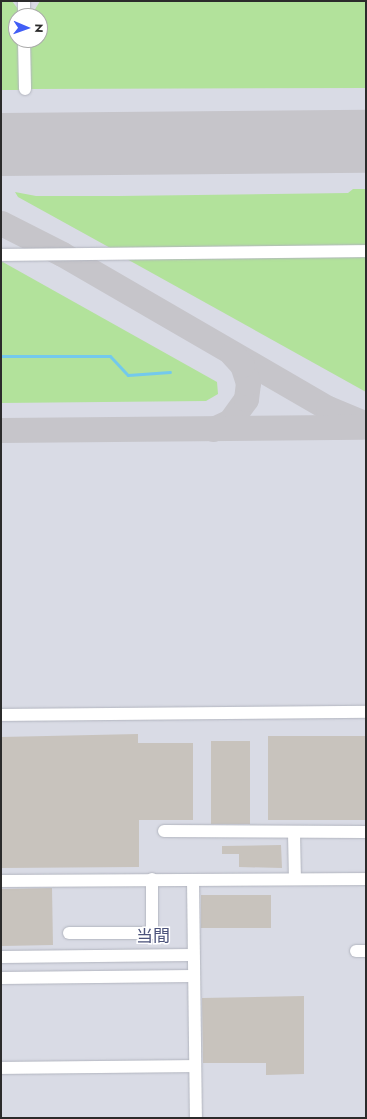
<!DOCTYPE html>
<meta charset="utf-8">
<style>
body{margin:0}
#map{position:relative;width:367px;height:1119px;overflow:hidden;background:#ede7de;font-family:Jost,"Noto Sans JP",sans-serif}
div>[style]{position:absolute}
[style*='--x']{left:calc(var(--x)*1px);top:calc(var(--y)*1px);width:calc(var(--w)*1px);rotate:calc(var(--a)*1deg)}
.airport>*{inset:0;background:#d9dbe5}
.green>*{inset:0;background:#b2e29b}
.stream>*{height:3px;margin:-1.5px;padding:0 1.5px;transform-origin:1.5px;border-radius:1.5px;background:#73c9ec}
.taxiway>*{height:25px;margin:-12.5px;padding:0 12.5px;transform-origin:12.5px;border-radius:12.5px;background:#c6c5ca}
.runway>*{height:63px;margin:-31.5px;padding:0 31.5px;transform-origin:31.5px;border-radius:31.5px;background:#c6c5ca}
.building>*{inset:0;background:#c8c3bd;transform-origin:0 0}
.roads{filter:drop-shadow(0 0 1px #b1b4be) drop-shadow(0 0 1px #b1b4be)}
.minor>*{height:12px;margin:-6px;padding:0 6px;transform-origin:6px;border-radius:6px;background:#fff}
span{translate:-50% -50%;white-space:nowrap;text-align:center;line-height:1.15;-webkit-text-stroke:3px #fff;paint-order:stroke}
.quarter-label{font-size:17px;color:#4c537b}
.frame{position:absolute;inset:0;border:2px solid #2b2b2b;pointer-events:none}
.north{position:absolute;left:8px;top:8px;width:40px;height:40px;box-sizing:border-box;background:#fff;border:1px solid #aaa;border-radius:50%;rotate:92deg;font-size:11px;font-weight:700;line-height:16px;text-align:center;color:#2b2b2b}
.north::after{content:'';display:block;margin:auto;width:14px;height:18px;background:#415ef6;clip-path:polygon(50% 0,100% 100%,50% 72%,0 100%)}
</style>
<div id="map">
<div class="airport">
<div style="clip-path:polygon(evenodd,1px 1px,366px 1px,366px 1118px,1px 1118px,1px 1px,16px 16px,40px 16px,40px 40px,16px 40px,16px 16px)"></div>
</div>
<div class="green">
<div style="clip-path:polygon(1px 1px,12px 1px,21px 13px,21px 16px,16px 16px,16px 40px,24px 40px,24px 90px,1px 90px)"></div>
<div style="clip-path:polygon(40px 1px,366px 1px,366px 88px,28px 89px,28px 40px,40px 40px,40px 16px,31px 16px)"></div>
<div style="clip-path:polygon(353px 189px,366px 189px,366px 247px,114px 250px,18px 197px,15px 192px,36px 196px,118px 196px,348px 193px)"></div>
<div style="clip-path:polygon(366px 255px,366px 392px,125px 258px)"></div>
<div style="clip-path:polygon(1px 261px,217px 382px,218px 394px,206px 401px,1px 403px)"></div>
</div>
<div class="stream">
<div style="--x:1;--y:356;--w:109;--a:0"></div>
<div style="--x:110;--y:356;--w:26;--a:47"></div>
<div style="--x:128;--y:375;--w:42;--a:-4.1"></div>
</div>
<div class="taxiway">
<div style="--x:1;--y:223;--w:68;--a:26.9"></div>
<div style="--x:62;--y:254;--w:307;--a:30.1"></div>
<div style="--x:328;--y:408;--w:41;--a:22.8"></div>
<div style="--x:213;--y:429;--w:19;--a:-25"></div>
<div style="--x:230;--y:421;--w:27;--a:-54"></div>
<div style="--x:246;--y:399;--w:16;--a:-83"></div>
<div style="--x:248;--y:383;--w:19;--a:-108"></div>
<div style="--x:242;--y:365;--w:15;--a:-132"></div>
<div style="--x:1;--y:430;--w:361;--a:-0.5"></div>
</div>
<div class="runway">
<div style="--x:1;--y:144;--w:365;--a:-0.5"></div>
</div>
<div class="building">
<div style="clip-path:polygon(138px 734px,138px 743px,193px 743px,193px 820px,139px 820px,139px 867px,1px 868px,1px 737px)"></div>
<div style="left:366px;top:736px;width:84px;height:98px;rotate:90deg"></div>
<div style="left:211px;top:741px;width:39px;height:83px"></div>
<div style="clip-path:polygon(281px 845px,282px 868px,239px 867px,239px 854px,222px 854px,222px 846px)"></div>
<div style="left:52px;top:888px;width:57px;height:51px;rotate:89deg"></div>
<div style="left:201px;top:895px;width:70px;height:33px"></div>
<div style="clip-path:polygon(304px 996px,304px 1074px,266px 1075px,266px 1063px,203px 1063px,202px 998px)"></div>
</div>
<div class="roads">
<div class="minor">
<div style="--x:24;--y:1;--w:15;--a:90"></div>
<div style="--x:24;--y:40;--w:49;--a:88.8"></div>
<div style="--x:1;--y:255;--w:365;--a:-0.6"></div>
<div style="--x:1;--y:715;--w:365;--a:-0.5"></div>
<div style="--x:164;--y:831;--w:202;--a:0.3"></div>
<div style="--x:294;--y:833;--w:46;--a:88.8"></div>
<div style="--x:193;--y:880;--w:238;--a:89.3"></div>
<div style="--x:1;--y:881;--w:365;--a:-0.3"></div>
<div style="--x:69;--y:933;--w:83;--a:0"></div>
<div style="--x:152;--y:933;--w:54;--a:-90"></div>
<div style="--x:356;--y:951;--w:10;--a:0"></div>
<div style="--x:1;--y:957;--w:191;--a:-0.6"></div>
<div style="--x:1;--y:978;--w:192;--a:-0.6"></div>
<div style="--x:1;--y:1068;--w:194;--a:-0.6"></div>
</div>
</div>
<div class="quarter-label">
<span style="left:153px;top:937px">当間</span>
</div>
<div class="frame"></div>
<div class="north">N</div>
</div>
